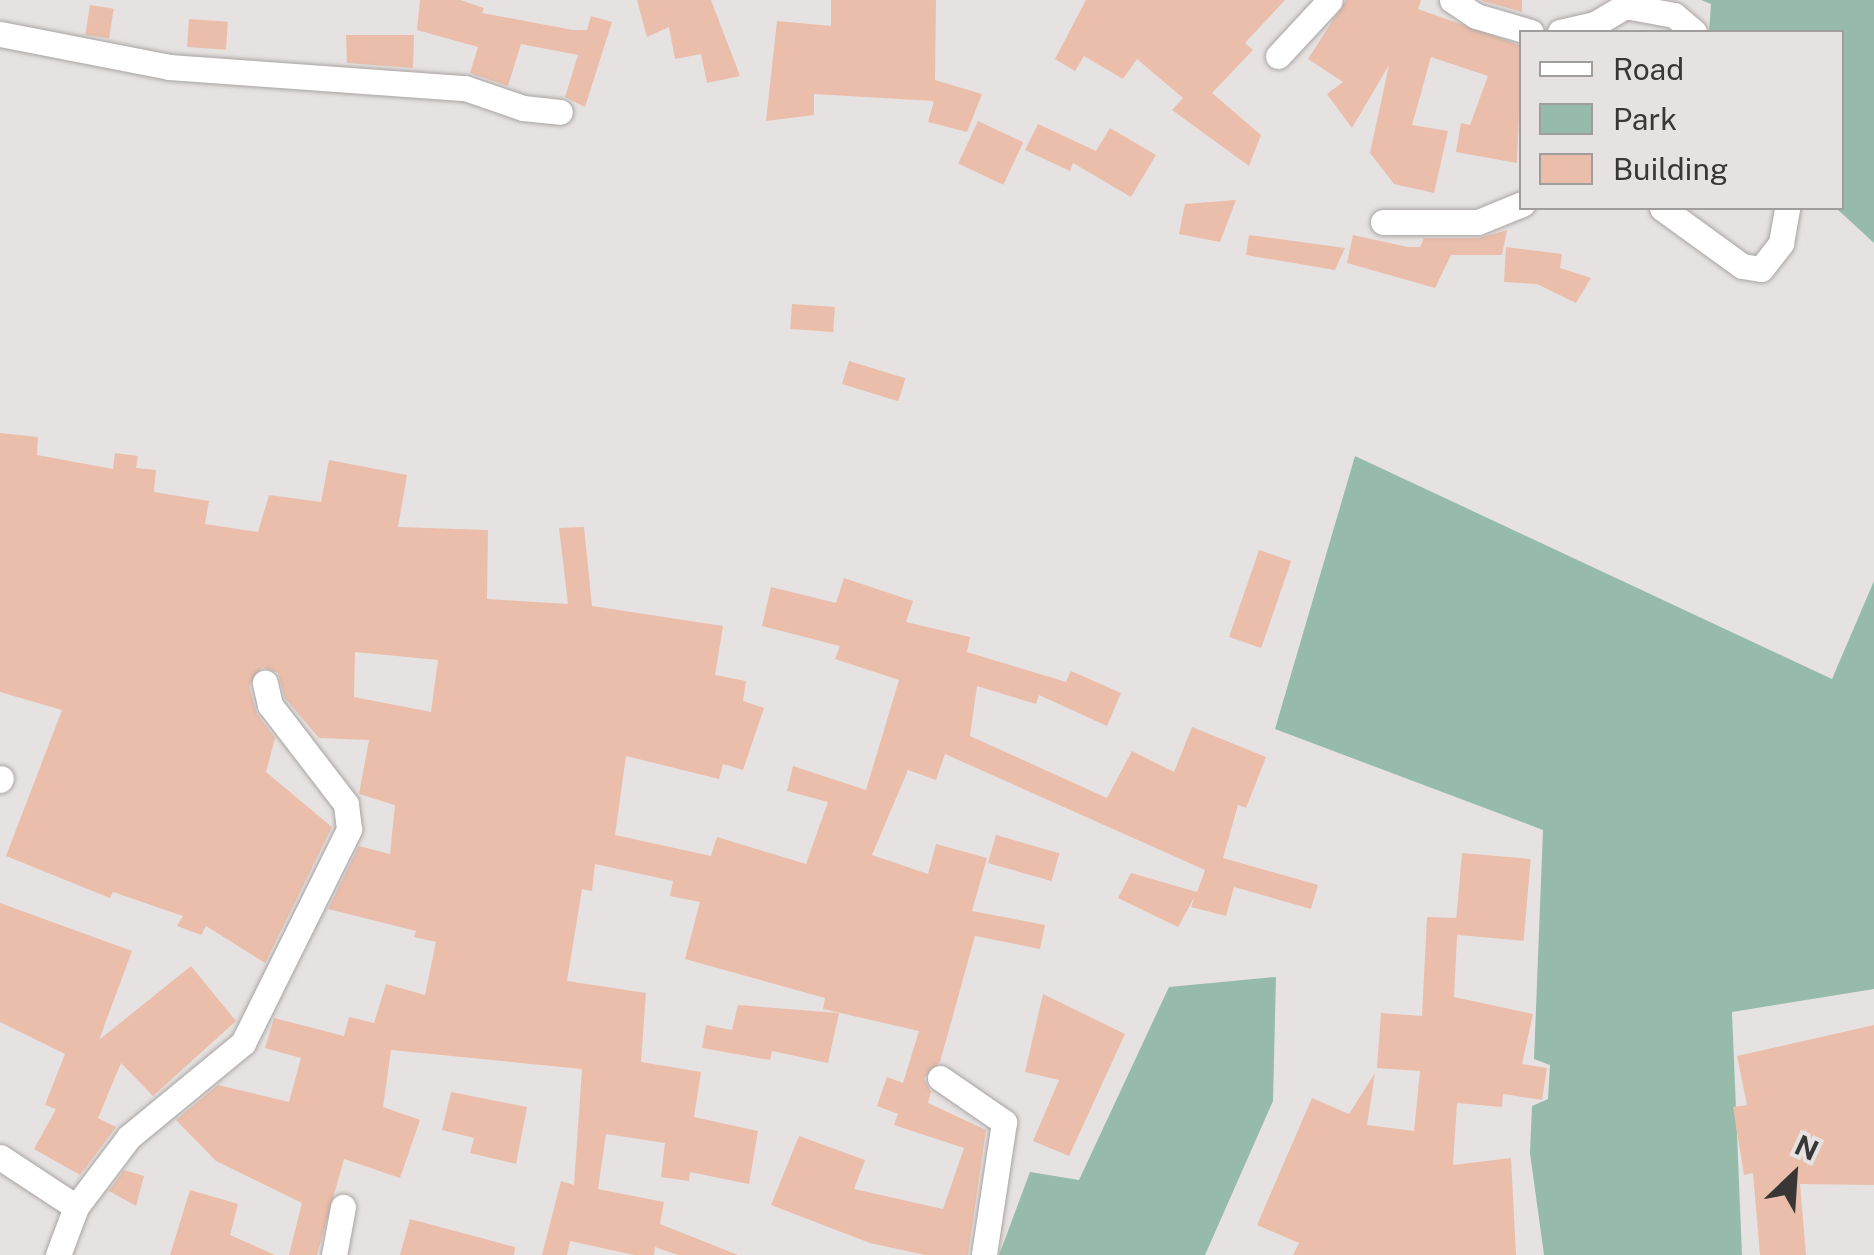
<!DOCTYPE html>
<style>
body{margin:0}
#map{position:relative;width:1874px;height:1255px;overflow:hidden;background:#e6e2e1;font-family:"Public Sans",sans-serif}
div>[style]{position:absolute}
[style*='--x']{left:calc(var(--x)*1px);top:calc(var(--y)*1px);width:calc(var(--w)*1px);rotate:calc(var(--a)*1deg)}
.green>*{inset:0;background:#97bbaa}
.building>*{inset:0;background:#eabeab;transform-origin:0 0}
.roads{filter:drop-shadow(0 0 2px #a8a4a3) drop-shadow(0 0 2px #a8a4a3)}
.street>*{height:25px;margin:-12.5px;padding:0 12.5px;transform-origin:12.5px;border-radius:12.5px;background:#fff}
span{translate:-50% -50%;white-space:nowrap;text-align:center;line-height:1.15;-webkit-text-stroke:10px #e6e2e1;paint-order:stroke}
.legend{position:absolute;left:1519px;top:30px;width:325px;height:180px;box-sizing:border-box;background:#e6e2e1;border:2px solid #a09e9d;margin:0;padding:12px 18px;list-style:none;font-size:30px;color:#383736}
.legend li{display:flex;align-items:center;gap:20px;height:50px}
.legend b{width:50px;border:2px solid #a09e9d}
.north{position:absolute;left:1744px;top:1125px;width:100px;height:100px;-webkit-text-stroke:8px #e6e2e1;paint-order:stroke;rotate:25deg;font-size:28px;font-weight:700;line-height:40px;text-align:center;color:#383736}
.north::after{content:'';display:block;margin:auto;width:35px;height:45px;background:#383736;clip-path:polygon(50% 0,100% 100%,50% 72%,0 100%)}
</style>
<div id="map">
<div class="green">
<div style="clip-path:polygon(1701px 0,1874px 0,1874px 243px,1836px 208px,1842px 208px,1842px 32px,1709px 32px,1711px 4px)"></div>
<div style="clip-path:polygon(1355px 456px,1832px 679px,1874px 581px,1874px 989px,1732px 1012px,1742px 1255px,1544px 1255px,1530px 1153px,1532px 1106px,1548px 1099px,1550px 1065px,1534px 1059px,1543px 830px,1275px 729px)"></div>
<div style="clip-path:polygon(1276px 977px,1273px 1101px,1205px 1255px,999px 1255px,1030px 1172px,1079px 1180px,1169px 987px)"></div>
</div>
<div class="building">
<div style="clip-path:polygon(420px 0,460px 0,484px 8px,482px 13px,573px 30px,587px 30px,591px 16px,612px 22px,585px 107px,565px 97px,578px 55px,521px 44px,508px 86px,470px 73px,478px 47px,417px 30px)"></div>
<div style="clip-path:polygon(637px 0,711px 0,740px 76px,707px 83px,701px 54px,675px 59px,669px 27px,647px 37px)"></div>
<div style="clip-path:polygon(831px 0,936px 0,935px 80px,982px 94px,967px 132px,928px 122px,934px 101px,814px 94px,814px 115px,766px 121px,777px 21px,831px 26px)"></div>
<div style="clip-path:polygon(1086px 0,1285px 0,1245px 43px,1253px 50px,1212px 93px,1261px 135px,1249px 166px,1172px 110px,1183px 98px,1137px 59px,1123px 79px,1084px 56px,1075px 71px,1055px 59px)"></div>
<div style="clip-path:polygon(1346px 0,1421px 0,1418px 9px,1522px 46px,1517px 163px,1456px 152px,1461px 123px,1470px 125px,1488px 76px,1431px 57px,1412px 125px,1448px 131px,1434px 193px,1394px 184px,1370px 153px,1389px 65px,1352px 128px,1327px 94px,1343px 82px,1308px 59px)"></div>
<div style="clip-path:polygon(1481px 0,1522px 0,1522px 12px,1483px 1px)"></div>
<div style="left:90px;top:5px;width:24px;height:30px;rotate:9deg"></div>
<div style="left:189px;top:19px;width:39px;height:28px;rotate:4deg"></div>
<div style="clip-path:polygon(346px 35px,414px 35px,413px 68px,347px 63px)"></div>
<div style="left:978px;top:121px;width:50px;height:47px;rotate:25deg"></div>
<div style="clip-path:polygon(1038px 124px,1096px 151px,1110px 128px,1156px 155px,1131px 197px,1073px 163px,1070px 171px,1025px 150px)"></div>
<div style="clip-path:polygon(1236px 200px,1220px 242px,1179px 234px,1185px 204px)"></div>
<div style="clip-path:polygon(1507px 230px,1502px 255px,1451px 255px,1435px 288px,1347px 263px,1353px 235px,1408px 247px,1420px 247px,1424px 238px,1479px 238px)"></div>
<div style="clip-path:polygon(1249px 235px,1345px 248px,1335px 270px,1246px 255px)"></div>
<div style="clip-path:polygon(1506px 247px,1562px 254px,1560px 268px,1591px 278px,1576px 303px,1537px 284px,1504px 282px)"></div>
<div style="left:792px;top:304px;width:43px;height:25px;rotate:4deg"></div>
<div style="left:849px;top:361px;width:59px;height:24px;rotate:17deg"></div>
<div style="clip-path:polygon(evenodd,0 433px,38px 437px,37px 455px,113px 469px,115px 453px,138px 456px,136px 468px,156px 470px,154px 492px,209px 501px,205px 524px,258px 532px,269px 495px,321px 502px,329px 460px,407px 475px,398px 527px,488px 530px,487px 599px,568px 604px,559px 528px,584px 527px,592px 606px,723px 626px,715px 675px,746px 681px,743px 701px,764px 708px,743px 770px,723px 764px,719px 779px,626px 756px,615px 835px,711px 856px,717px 837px,806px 864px,828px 802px,787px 791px,793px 766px,866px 790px,899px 680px,835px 659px,840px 646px,762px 626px,771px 587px,836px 603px,844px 578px,913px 601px,906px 622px,970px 637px,967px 652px,1066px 682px,1071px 671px,1121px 693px,1107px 726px,1039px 695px,1036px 704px,977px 686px,970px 736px,1107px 798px,1132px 751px,1174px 772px,1192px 727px,1266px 757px,1246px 808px,1238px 805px,1223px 858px,1318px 885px,1311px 909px,1234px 887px,1226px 916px,1191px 907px,1195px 896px,1178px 927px,1118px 898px,1131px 873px,1197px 892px,1205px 870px,945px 754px,936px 780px,908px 770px,872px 855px,928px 874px,936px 844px,987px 858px,972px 911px,1045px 925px,1040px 949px,975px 936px,940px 1062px,924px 1078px,931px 1092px,928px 1103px,986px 1130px,968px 1255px,925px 1255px,870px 1243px,771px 1205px,799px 1136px,865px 1160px,854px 1189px,943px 1209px,964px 1148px,894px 1125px,898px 1114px,877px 1106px,887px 1077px,903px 1083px,919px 1031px,823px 1009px,825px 998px,685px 959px,700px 902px,670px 896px,673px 881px,595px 864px,592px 891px,582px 889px,567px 981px,646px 993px,641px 1062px,701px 1072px,694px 1117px,758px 1131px,749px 1184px,690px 1172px,689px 1181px,661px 1177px,665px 1143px,606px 1134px,598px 1189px,664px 1202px,660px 1224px,738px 1255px,678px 1255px,655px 1247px,654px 1255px,634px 1255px,570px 1241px,567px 1255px,542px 1255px,561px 1181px,574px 1185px,582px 1069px,391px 1050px,383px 1107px,420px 1120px,400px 1178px,344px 1159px,317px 1255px,289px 1255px,302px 1203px,216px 1161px,176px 1120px,218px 1085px,289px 1102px,301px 1058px,265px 1048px,274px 1018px,344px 1036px,349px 1017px,374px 1023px,386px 984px,425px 995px,436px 942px,414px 937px,416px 931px,328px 909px,359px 846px,390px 854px,395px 805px,359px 794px,369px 740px,319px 738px,285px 698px,278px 673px,262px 667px,249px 686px,257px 714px,275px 738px,266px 772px,332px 827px,265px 963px,206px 926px,201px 935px,177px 926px,183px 916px,113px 892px,110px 898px,6px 856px,62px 710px,0 692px,0 433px,355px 652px,438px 660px,431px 712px,354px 697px,355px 652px)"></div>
<div style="left:1259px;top:550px;width:34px;height:92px;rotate:19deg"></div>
<div style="left:996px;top:835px;width:66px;height:29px;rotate:16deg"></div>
<div style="left:1462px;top:853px;width:69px;height:82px;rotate:5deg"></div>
<div style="clip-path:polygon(0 903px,132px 951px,99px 1040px,191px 966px,236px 1021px,153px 1096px,121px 1063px,98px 1118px,116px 1127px,80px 1175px,34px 1149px,56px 1109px,45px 1105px,65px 1054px,0 1022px)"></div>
<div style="clip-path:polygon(1427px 917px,1458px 918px,1454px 997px,1533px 1014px,1522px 1064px,1547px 1068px,1542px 1100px,1503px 1094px,1502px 1107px,1457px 1103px,1453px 1165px,1511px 1158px,1516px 1255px,1293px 1255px,1299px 1243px,1257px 1225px,1312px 1098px,1349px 1114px,1375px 1073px,1367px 1125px,1414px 1131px,1420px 1071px,1377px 1068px,1381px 1013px,1422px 1016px)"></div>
<div style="clip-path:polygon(1043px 994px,1125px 1034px,1069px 1156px,1033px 1141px,1059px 1080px,1025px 1072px)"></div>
<div style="clip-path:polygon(738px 1005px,839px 1013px,828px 1063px,772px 1051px,770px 1060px,702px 1048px,706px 1025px,732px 1030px)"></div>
<div style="clip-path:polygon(1874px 1025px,1874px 1185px,1800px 1184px,1806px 1255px,1760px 1255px,1753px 1173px,1744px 1175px,1733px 1107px,1747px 1105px,1737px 1056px)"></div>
<div style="clip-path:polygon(451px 1092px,527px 1107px,516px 1164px,470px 1153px,474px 1138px,442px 1130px)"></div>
<div style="clip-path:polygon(124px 1170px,144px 1176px,136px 1206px,109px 1191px)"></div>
<div style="clip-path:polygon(190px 1190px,238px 1204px,230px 1235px,275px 1255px,170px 1255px)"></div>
<div style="clip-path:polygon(410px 1219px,515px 1247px,514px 1255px,400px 1255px)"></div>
</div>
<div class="roads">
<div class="street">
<div style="--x:1452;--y:0;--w:29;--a:34"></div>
<div style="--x:1476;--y:16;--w:57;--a:16.2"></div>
<div style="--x:1560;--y:32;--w:36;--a:-13"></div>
<div style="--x:1595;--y:24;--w:35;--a:-31"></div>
<div style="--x:1625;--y:6;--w:50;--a:10.4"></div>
<div style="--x:1674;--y:15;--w:26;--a:40"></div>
<div style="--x:0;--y:34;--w:172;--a:11"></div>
<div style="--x:169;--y:67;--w:297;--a:4.1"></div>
<div style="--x:465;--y:88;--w:61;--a:19"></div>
<div style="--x:523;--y:108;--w:37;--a:6"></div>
<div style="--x:1278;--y:56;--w:76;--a:-47.1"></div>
<div style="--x:1662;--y:208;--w:99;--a:35.9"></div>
<div style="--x:1742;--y:266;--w:19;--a:9"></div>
<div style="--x:1761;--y:269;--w:33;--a:-52"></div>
<div style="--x:1781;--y:243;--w:36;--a:-80"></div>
<div style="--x:1383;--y:222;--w:95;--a:0"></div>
<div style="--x:1478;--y:222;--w:48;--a:-22.2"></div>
<div style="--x:0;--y:780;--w:2;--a:-63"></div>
<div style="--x:940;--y:1078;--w:78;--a:34.5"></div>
<div style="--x:1004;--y:1122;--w:134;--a:98.6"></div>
<div style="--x:0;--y:1157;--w:91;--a:33.3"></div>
<div style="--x:58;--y:1255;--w:51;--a:-69.4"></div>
<div style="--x:76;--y:1207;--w:88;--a:-52.9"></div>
<div style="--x:129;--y:1137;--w:148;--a:-39.5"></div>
<div style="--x:243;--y:1043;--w:239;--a:-63.6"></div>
<div style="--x:349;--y:829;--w:25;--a:-97"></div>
<div style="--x:346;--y:804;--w:125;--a:-127.5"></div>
<div style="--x:270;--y:705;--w:23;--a:-103"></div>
<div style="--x:334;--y:1255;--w:49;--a:-79.4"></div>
</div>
</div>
<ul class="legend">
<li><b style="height:12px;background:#fff"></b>Road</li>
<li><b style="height:28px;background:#97bbaa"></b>Park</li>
<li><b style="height:28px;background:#eabeab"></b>Building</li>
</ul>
<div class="north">N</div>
</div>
